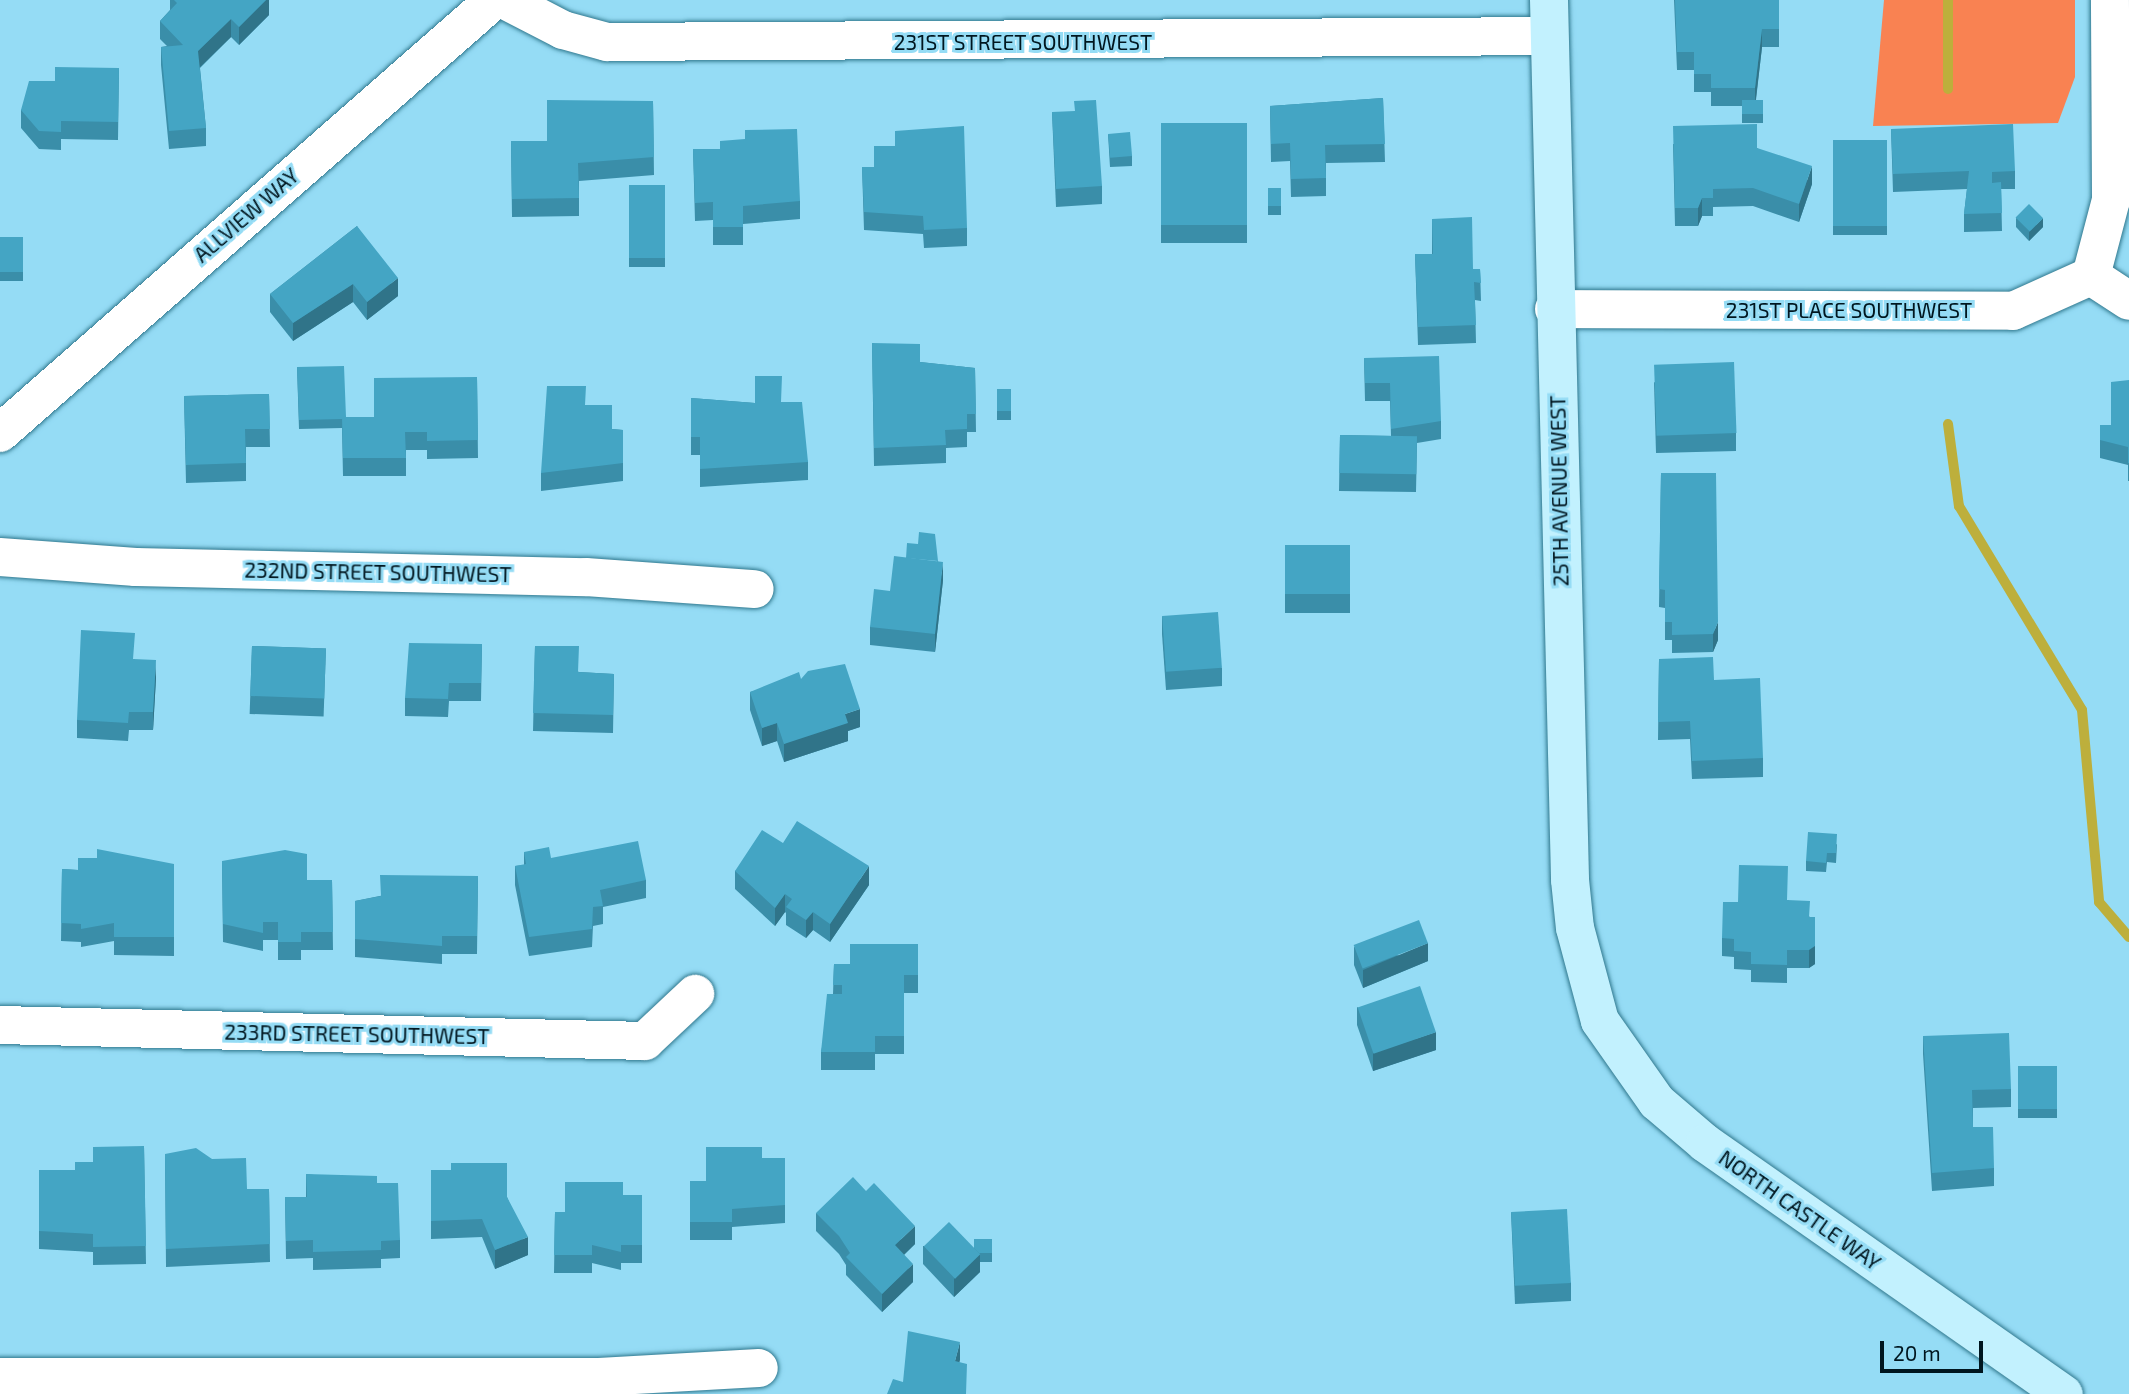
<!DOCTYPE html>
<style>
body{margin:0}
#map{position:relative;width:2129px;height:1394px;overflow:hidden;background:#95dcf5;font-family:"Exo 2",sans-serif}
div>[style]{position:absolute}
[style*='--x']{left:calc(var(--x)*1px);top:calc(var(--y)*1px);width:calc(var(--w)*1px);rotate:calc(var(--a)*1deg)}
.green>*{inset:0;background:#f98252}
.stream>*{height:10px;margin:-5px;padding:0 5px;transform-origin:5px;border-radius:5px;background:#bdaf3c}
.roads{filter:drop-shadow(0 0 2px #30788e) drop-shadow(0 0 2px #30788e)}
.street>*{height:38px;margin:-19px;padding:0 19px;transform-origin:19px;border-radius:19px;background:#fff}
.secondary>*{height:38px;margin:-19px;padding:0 19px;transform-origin:19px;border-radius:19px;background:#c2f1fe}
.wall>*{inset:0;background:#3a8ea9;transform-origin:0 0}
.shaded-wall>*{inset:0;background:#307489}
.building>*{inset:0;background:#44a5c4;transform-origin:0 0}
span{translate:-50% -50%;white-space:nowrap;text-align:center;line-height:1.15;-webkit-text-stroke:6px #95dcf5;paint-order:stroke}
.street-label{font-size:21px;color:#00161f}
.scale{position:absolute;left:1880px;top:1341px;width:103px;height:32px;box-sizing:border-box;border:4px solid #00161f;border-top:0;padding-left:9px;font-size:21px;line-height:24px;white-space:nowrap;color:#00161f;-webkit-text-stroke:5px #95dcf5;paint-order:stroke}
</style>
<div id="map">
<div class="green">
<div style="clip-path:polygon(1884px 0,2075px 0,2075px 77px,2058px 123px,1873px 126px)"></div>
</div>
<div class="stream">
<div style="--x:1948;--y:0;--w:89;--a:90"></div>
<div style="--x:1948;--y:424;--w:83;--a:82.4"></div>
<div style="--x:1959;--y:506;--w:238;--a:58.9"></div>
<div style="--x:2082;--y:710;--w:193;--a:84.9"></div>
<div style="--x:2099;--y:902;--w:46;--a:49.4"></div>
</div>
<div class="roads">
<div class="street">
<div style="--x:505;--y:0;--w:65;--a:27.3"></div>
<div style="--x:563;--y:30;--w:46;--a:15.3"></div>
<div style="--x:607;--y:42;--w:942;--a:-0.36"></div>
<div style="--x:2091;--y:276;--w:79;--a:-75.3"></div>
<div style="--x:2111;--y:200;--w:200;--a:-90.3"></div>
<div style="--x:1554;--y:309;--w:459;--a:0.2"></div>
<div style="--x:2013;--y:311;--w:85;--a:-24.2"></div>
<div style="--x:2091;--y:276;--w:45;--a:33.3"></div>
<div style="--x:0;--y:433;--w:657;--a:-41.24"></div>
<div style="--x:0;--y:557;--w:136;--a:4.2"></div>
<div style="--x:136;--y:567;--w:450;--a:1.3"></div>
<div style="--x:586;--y:577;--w:169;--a:4.1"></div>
<div style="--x:0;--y:1025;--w:645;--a:1.42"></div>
<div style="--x:645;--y:1041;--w:69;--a:-43.2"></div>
<div style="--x:0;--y:1377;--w:599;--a:0"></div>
<div style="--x:599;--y:1377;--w:160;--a:-3.2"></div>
</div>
<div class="secondary">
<div style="--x:1549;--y:0;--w:880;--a:88.63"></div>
<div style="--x:1570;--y:880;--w:48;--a:84.1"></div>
<div style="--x:1575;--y:928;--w:96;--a:75"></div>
<div style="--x:1600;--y:1021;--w:99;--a:54.9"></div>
<div style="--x:1657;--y:1102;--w:63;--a:40.5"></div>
<div style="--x:1705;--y:1143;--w:438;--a:35"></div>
</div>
</div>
<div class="wall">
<div style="clip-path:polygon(170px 0,269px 0,269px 15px,239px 45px,231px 37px,200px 68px,206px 128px,206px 146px,169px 149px,161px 65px,161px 47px,167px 46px,160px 39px,160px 21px,170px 10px)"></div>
<div style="clip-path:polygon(1674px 0,1779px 0,1779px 47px,1762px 47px,1756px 100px,1763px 100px,1763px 123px,1742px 123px,1742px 106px,1711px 106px,1711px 92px,1694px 92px,1694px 70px,1677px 70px)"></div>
<div style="clip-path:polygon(119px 68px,118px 140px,61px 139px,61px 150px,39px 149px,21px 128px,21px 110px,55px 81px)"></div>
<div style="clip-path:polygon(1383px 98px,1385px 162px,1326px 163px,1326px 196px,1291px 197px,1290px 161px,1271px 162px,1270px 106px)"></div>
<div style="clip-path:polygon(653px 101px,654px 175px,579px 181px,579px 216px,512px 217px,511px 141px,547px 141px)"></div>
<div style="clip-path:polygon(1052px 112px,1102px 186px,1102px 204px,1056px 207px)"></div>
<div style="left:1247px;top:123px;width:120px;height:86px;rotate:90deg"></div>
<div style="clip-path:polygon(1891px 129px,2015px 171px,2015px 189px,2001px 189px,2002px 231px,1964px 232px,1964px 214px,1967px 189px,1893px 192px)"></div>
<div style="clip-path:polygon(1108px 134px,1132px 156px,1132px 166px,1110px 167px)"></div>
<div style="left:1833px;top:140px;width:54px;height:95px"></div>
<div style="clip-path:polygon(1673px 144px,1757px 148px,1812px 184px,1799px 222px,1753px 206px,1713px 207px,1713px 216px,1702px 216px,1698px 226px,1675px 226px)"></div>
<div style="clip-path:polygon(693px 149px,800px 201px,800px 219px,743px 224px,743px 245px,713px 245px,713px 220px,695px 221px)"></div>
<div style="clip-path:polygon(862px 167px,967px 228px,967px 246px,924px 248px,923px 234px,864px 230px)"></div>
<div style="left:629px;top:185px;width:36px;height:82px"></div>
<div style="left:1268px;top:188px;width:13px;height:27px"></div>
<div style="clip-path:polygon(2016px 218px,2043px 227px,2029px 241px,2016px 227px)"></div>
<div style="clip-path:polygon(1432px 219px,1473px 269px,1480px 269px,1481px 301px,1475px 300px,1476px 343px,1418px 345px,1415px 254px,1432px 254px)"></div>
<div style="clip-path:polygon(357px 226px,398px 296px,367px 320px,353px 302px,293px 341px,270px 312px,270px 294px)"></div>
<div style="left:0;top:237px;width:23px;height:44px"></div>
<div style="clip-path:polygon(872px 343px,920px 362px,975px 368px,976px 432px,967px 432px,967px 447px,946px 448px,946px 463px,874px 466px)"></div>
<div style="clip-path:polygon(1364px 358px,1441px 421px,1441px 439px,1417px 443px,1416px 492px,1339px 491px,1340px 435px,1391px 436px,1390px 401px,1365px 401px)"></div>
<div style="clip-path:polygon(297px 367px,346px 417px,374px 417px,477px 377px,478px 458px,427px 459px,427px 450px,406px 450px,406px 476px,343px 476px,342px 428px,299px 429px)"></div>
<div style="clip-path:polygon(2129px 380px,2129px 481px,2128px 481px,2128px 465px,2100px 458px,2100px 425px,2111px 425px)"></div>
<div style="clip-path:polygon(1654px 382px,1736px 433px,1736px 451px,1656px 453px)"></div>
<div style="left:997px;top:389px;width:14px;height:31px"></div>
<div style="clip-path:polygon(269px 394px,270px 447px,246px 447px,246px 481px,186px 483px,184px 396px)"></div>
<div style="clip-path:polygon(691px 398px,755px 403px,782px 402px,808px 462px,808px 480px,700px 487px,700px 455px,691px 455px)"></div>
<div style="clip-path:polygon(586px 405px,612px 429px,623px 430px,623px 481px,541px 491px,541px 473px)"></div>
<div style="clip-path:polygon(1661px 473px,1718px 640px,1713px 652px,1672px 653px,1672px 640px,1665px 640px,1665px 608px,1659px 607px)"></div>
<div style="left:1285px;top:545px;width:65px;height:68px"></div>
<div style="clip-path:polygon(938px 561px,943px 580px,935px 652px,870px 645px,870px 627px,890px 591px)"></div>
<div style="clip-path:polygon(1162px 616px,1222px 668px,1222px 686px,1166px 690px,1162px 634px)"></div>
<div style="clip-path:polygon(482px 644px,481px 701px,449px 701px,448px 717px,405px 716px,405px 698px)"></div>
<div style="left:252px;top:646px;width:74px;height:68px;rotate:2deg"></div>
<div style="clip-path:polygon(535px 646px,579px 672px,614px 674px,613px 733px,533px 731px)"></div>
<div style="clip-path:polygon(134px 659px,156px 678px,153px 730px,129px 730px,128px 741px,77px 738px,77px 720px)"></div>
<div style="clip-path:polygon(1659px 659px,1714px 680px,1763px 758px,1763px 777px,1692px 779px,1690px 739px,1658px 740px)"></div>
<div style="clip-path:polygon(801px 679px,860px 727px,848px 731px,848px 741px,784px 762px,777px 741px,762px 746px,750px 710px,750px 692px)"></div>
<div style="clip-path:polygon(783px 843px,869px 885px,830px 942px,813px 930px,806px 938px,786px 925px,786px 913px,785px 912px,775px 926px,735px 889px,735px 871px)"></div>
<div style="clip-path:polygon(1837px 844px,1836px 863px,1827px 862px,1826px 872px,1806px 871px,1806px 861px)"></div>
<div style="clip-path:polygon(524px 852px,646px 880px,646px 898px,603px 907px,603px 924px,593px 926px,592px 947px,529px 956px,515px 885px,515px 866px,524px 865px)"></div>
<div style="clip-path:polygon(222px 861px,307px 880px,332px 880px,333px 950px,301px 950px,301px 960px,278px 960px,278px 940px,263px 940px,263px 951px,223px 942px)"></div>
<div style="clip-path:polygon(174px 864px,174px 956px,114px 955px,114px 941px,81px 947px,81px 942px,61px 941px,62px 869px,78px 870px)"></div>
<div style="clip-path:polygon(478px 876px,477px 954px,442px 954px,442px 964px,355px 957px,355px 901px)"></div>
<div style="clip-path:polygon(1788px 900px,1810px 917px,1815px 964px,1809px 968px,1787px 968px,1787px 983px,1751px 982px,1751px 970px,1734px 969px,1734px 957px,1722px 956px,1722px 938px,1738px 902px)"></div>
<div style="clip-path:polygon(918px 944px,918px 993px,904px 993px,904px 1054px,875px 1054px,875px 1070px,821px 1070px,821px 1052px,833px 994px,834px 964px,850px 964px)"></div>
<div style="clip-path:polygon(1354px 947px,1428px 961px,1363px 988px,1354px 965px)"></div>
<div style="clip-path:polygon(1357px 1007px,1436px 1050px,1373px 1071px,1357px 1025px)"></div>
<div style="clip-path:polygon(1923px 1036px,2011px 1089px,2011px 1107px,1973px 1108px,1973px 1127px,1994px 1168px,1994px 1186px,1932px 1191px,1923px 1054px)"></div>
<div style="left:2018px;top:1066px;width:39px;height:52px"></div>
<div style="clip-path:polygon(144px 1146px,146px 1264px,93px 1265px,93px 1252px,39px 1249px,39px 1170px,75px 1170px,93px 1162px)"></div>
<div style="clip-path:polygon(165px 1154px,212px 1159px,247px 1189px,269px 1189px,270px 1262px,166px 1267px)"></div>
<div style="clip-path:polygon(762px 1158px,785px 1158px,785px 1223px,732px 1227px,732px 1240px,690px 1240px,690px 1181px,706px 1181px)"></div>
<div style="clip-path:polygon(431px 1170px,507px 1197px,528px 1255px,495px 1269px,482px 1237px,431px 1239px)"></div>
<div style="clip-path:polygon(306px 1174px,377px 1183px,400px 1240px,400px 1258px,381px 1259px,381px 1268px,313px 1270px,313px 1258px,286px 1259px,285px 1197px,306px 1197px)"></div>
<div style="clip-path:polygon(623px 1195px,642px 1195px,642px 1263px,621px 1263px,621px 1270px,592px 1263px,592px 1273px,554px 1273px,555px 1212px,565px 1212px)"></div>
<div style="clip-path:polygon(1511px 1212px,1571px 1283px,1571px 1301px,1515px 1304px)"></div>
<div style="clip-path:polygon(816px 1213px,915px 1244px,904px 1255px,913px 1282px,882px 1312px,846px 1275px,846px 1265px,839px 1254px,816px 1231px)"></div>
<div style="clip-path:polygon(992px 1239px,992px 1262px,980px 1262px,980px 1272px,954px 1297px,923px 1264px,923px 1246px,974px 1248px)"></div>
</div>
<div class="shaded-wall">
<div style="clip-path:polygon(266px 0,269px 0,269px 15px,239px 45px,239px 27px)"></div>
<div style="clip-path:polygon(231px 19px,231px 37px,198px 69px,198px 51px)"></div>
<div style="clip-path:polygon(1762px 29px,1762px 47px,1755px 106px,1755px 88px)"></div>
<div style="clip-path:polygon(1812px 166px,1812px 184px,1799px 222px,1799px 204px)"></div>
<div style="clip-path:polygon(1702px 198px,1702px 216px,1698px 226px,1698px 208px)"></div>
<div style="clip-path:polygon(2043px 218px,2043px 227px,2029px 241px,2029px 232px)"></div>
<div style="clip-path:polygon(398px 278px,398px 296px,367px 320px,367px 302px)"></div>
<div style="clip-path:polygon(353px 284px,353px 302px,293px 341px,293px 323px)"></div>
<div style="clip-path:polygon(943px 562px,943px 580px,935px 652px,935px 634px)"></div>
<div style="clip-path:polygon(1718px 622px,1718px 640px,1713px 652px,1713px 634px)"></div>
<div style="clip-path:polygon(156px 660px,156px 678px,153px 730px,153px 712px)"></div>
<div style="clip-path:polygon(860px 709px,860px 727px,848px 731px,848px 741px,784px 762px,784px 744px,845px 714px)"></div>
<div style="clip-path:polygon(777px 723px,777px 741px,762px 746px,762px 728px)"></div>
<div style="clip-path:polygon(869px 866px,869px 885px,830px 942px,830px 924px)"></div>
<div style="clip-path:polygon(785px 894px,785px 912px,775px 926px,775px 908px)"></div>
<div style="clip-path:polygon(813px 912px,813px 930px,806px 938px,806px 920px)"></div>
<div style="clip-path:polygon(1815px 917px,1815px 964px,1809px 968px,1809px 950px)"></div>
<div style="clip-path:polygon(1428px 943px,1428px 961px,1363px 988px,1363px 970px)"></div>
<div style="clip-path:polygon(1436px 1032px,1436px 1050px,1373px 1071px,1373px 1053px)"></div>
<div style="clip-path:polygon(915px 1226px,915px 1244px,895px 1263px,895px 1245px)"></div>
<div style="clip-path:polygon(528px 1237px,528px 1255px,495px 1269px,495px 1250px)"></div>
<div style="clip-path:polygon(980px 1254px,980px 1272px,954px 1297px,954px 1279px)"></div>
<div style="clip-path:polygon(913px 1264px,913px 1282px,882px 1312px,882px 1294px)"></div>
<div style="clip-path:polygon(960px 1342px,960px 1360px,955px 1379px,955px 1361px)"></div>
</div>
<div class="building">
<div style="clip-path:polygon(174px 0,266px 0,239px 27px,231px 19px,198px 51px,206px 128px,169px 131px,161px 47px,183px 45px,160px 21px,177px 3px)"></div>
<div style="clip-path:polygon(1675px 0,1779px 0,1779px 29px,1762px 29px,1755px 88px,1711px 88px,1711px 74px,1694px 74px,1694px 52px,1677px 52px)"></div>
<div style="clip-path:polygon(55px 67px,119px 68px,118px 122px,61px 121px,61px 132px,39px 131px,21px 110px,29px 81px,55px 81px)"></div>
<div style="clip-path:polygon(1383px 98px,1385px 144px,1325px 145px,1326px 178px,1291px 179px,1290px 143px,1271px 144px,1270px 106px)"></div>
<div style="clip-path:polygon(547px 100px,653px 101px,654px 157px,578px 163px,579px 198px,512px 199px,511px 141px,547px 141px)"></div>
<div style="clip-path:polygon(1096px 100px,1102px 186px,1056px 189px,1052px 112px,1075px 111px,1074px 101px)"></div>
<div style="left:1742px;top:100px;width:21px;height:14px"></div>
<div style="left:1247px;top:123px;width:102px;height:86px;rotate:90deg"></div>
<div style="clip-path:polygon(1757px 124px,1757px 148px,1812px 166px,1799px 204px,1753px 188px,1713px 189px,1713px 198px,1702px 198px,1698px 208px,1675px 208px,1673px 126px)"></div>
<div style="clip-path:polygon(2013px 124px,2015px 171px,1992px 172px,1992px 183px,2001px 182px,2002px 213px,1964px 214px,1969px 171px,1893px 174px,1891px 129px)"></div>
<div style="clip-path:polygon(964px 126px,967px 228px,924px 230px,923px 216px,864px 212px,862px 167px,874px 167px,874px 146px,895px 146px,895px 131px)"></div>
<div style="clip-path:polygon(797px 129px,800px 201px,743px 206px,743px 227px,713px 227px,713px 202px,695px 203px,693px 149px,720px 149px,720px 141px,745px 139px,745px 130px)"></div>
<div style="left:1130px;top:132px;width:24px;height:22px;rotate:85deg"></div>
<div style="left:1833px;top:140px;width:54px;height:86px"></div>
<div style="left:629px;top:185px;width:36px;height:73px"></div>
<div style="left:1268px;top:188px;width:13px;height:18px"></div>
<div style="left:2029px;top:204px;width:20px;height:19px;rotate:45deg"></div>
<div style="clip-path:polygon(1472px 217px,1473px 269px,1480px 269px,1481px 283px,1474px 282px,1476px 325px,1418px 327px,1415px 254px,1433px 254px,1432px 219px)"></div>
<div style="clip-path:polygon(357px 226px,398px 278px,367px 302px,353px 284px,293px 323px,270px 294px)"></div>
<div style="left:0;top:237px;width:23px;height:35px"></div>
<div style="clip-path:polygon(872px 343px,920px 344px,920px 362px,975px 368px,976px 414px,967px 414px,967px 429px,945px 430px,946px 445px,874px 448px)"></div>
<div style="clip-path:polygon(1439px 356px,1441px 421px,1391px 429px,1390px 383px,1365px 383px,1364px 358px)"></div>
<div style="left:1734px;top:362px;width:71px;height:80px;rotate:88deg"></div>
<div style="clip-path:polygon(344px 366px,346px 417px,342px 417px,342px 419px,299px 420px,297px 367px)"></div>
<div style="clip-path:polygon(755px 376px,782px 376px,781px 402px,802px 402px,808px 462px,700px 469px,700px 437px,691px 437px,691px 398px,755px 403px)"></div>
<div style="clip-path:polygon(477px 377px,478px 440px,427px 441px,427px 432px,405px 432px,406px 458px,343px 458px,342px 417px,374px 417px,374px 378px)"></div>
<div style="clip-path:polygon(2129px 380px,2129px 463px,2128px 463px,2128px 447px,2100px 440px,2100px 425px,2111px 425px,2111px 382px)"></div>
<div style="clip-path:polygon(547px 386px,586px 386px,585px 405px,612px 405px,612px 429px,623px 430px,623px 463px,541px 473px)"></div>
<div style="left:997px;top:389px;width:14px;height:22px"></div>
<div style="clip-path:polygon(269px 394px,270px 429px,245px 429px,246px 463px,186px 465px,184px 396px)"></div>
<div style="left:1340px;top:435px;width:77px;height:38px;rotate:1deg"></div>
<div style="clip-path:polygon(1661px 473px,1716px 473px,1718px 622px,1713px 634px,1672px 635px,1672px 622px,1665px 622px,1665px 590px,1659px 589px)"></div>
<div style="clip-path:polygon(919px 532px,935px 534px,938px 561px,906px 558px,907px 543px,918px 544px)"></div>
<div style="left:1285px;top:545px;width:65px;height:49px"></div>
<div style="clip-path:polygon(894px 556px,943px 562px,935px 634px,870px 627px,874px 589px,890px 591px)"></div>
<div style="left:1218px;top:612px;width:56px;height:56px;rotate:86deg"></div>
<div style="clip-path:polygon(81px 630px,135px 633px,133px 659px,156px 660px,153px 712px,129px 712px,128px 723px,77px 720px)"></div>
<div style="clip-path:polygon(409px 643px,482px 644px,481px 683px,449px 683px,448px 699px,405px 698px)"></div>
<div style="left:252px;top:646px;width:74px;height:50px;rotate:2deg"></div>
<div style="clip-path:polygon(535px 646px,579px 646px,578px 672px,614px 674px,613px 715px,533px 713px)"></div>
<div style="clip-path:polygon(1713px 657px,1714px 680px,1760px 678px,1763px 758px,1692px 761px,1690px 721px,1658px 722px,1659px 659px)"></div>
<div style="clip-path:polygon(845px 664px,860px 709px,845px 714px,848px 723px,784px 744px,777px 723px,762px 728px,750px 692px,799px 672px,801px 679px,808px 671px)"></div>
<div style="clip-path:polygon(797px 821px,869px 866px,830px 924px,813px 912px,806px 920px,786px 907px,792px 899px,785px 894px,775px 908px,735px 871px,762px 830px,783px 843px)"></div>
<div style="clip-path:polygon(1808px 832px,1837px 834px,1836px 853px,1827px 853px,1826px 863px,1806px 861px)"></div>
<div style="clip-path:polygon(638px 841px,646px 880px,600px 890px,603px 906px,593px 907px,592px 929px,529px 937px,515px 866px,526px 864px,524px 852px,549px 847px,551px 858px)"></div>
<div style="clip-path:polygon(97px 849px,174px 864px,174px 937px,114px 937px,114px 923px,81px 929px,81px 924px,61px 923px,62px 869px,78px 870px,78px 858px,97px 858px)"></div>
<div style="clip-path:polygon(285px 850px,307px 854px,307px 880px,332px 880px,333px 932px,301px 932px,301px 942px,278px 942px,278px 922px,263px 922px,263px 933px,223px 924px,222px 861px)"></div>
<div style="clip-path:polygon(1739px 865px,1788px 866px,1787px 900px,1810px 901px,1809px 917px,1815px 917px,1815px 946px,1809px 950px,1787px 950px,1787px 965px,1751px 964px,1751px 952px,1734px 951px,1734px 939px,1722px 938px,1723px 902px,1738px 902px)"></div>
<div style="clip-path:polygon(380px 875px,478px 876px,477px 936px,442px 936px,442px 946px,355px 939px,355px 901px,381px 896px)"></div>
<div style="left:1419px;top:920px;width:25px;height:70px;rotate:69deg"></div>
<div style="clip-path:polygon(850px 944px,918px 944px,918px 975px,904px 975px,904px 1036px,875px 1036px,875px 1052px,821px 1052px,827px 994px,842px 994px,842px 985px,833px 985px,834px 964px,850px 964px)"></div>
<div style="left:1420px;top:986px;width:49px;height:66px;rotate:71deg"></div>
<div style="clip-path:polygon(2009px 1033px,2011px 1089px,1972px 1090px,1973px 1127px,1993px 1127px,1994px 1168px,1932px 1173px,1923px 1036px)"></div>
<div style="left:2018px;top:1066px;width:39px;height:43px"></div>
<div style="clip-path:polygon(144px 1146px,146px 1246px,93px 1247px,93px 1234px,39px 1231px,39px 1170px,75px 1170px,75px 1162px,93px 1162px,93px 1147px)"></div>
<div style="clip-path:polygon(706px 1147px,762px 1147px,762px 1158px,785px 1158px,785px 1205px,732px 1209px,732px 1222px,690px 1222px,690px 1181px,706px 1181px)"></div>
<div style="clip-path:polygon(196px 1148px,212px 1159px,246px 1158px,247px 1189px,269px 1189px,270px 1244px,166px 1249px,165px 1154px)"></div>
<div style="clip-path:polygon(451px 1163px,507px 1163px,507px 1197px,528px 1237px,495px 1250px,482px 1219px,431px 1221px,431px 1170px,451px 1170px)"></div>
<div style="clip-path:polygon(306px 1174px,377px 1176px,377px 1183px,398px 1183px,400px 1240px,381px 1241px,381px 1250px,313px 1252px,313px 1240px,286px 1241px,285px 1197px,307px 1197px)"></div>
<div style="clip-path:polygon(853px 1177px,866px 1191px,874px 1183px,915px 1226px,895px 1245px,913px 1264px,882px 1294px,846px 1257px,850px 1253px,839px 1236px,816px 1213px)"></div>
<div style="clip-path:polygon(565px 1182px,623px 1182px,623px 1195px,642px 1195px,642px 1245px,621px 1245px,621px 1252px,592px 1245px,592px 1255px,554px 1255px,555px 1212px,565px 1212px)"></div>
<div style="left:1567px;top:1209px;width:74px;height:56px;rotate:87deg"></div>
<div style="left:949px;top:1222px;width:45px;height:35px;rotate:46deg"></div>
<div style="clip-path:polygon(974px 1239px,992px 1239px,992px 1253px,979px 1253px,974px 1248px)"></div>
<div style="clip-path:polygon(908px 1331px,960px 1342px,955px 1361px,967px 1364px,966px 1394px,887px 1394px,893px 1379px,903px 1382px)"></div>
</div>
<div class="street-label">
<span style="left:1023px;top:42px">231ST STREET SOUTHWEST</span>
<span style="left:246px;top:215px;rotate:-41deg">ALLVIEW WAY</span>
<span style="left:1849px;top:310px">231ST PLACE SOUTHWEST</span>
<span style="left:1559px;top:491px;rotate:-91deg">25TH AVENUE WEST</span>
<span style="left:378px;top:572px;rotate:1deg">232ND STREET SOUTHWEST</span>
<span style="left:357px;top:1034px;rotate:1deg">233RD STREET SOUTHWEST</span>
<span style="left:1800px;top:1210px;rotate:35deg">NORTH CASTLE WAY</span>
</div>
<div class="scale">20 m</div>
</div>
